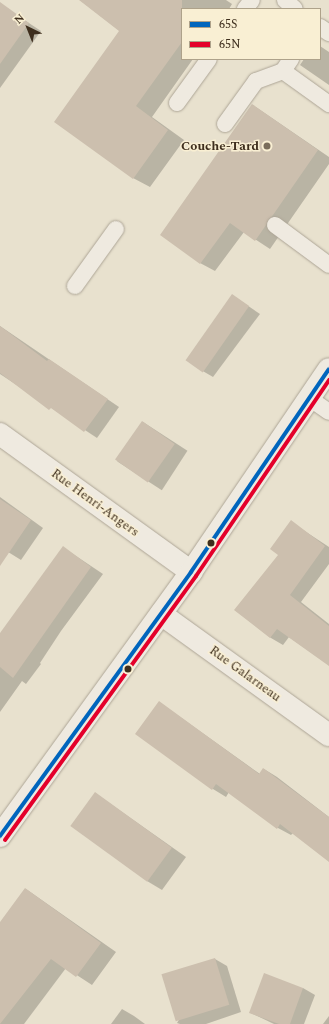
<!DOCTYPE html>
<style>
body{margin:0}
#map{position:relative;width:329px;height:1024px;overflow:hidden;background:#e8e1ce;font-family:Spectral,serif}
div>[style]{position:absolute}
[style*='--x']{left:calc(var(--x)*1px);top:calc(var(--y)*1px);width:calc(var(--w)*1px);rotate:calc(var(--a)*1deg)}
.shadow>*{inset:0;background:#0003;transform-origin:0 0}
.building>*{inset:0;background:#ccbfae;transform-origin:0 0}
.roads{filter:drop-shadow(0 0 1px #ada596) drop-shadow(0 0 1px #ada596)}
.service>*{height:16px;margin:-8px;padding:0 8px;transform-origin:8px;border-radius:8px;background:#efeae0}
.minor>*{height:22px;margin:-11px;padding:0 11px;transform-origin:11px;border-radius:11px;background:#efeae0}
.tertiary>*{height:22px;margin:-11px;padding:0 11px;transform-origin:11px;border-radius:11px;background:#efeae0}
.bus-1>*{height:4px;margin:-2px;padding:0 2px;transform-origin:2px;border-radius:2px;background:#0065bd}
.bus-2>*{height:4px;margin:-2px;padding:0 2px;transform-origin:2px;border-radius:2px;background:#e4002b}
.dots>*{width:11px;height:11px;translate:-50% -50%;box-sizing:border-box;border:2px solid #f9efd3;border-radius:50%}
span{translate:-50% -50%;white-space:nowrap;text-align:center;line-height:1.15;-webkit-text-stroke:3px #f9efd3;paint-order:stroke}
.poi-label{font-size:13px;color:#3e2e1d;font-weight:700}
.right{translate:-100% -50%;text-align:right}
.street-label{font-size:13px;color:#3e2e1d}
.legend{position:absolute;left:181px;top:8px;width:140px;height:52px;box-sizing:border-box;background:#f9efd3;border:1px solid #aea28a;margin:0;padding:5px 7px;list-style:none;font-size:12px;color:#3e2e1d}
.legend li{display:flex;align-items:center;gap:8px;height:20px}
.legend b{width:20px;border:1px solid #aea28a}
.north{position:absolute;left:8px;top:8px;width:40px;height:40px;-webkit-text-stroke:3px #f9efd3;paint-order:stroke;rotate:317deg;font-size:11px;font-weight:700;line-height:16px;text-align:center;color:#3e2e1d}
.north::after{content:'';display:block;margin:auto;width:14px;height:18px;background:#3e2e1d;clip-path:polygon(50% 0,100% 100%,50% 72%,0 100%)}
</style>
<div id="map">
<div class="shadow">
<div style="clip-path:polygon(80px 0,226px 0,232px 4px,229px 9px,182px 9px,182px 59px,193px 59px,152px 117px,184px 140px,150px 187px,133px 178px,120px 31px)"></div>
<div style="clip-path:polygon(0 4px,41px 31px,0 88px)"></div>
<div style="clip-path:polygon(320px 46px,329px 52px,329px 85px,300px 65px,304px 59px,320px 59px)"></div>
<div style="clip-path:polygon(253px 105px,329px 157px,329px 164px,270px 249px,244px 232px,215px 271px,200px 263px)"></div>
<div style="clip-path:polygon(232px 295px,260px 314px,213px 377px,201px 370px)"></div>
<div style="clip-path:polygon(0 326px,119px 407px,97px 438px,0 374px)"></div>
<div style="left:143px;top:422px;width:53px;height:47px;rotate:33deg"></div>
<div style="clip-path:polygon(0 497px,43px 528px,21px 560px,0 547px)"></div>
<div style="clip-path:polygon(291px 522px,329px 547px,329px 564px,301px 602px,329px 624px,329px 665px,289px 637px,283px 645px,271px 638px,235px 610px,279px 555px)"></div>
<div style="clip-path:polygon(64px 548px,103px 574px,61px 631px,40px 663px,41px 664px,26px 684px,22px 681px,0 712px,0 635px)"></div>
<div style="clip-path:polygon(159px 702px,260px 774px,264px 769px,277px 777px,329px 817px,329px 861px,293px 833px,291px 835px,278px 828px,229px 792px,226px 797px,213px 789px)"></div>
<div style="clip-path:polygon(95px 793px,186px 857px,162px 890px,147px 881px)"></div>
<div style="clip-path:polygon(26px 889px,116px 952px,92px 985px,66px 968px,24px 1024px,0 1024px,0 954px)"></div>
<div style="clip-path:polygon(215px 959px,227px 966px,241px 1012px,206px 1024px,180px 1024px,177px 1023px)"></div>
<div style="clip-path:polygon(303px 988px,315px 995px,304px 1024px,274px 1024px,251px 1013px)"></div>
<div style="clip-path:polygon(122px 1009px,134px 1016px,145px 1024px,111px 1024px)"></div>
<div style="clip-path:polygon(329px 1016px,329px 1024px,323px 1024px)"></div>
</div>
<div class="building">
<div style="clip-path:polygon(79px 0,182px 0,182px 42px,136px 106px,168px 130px,133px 179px,54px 122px,119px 31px)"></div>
<div style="clip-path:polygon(0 2px,29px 23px,0 64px)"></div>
<div style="clip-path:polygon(252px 104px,318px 150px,255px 241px,230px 223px,200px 264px,160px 235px)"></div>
<div style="left:232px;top:294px;width:21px;height:81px;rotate:35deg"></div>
<div style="clip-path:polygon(0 326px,47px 361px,49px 359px,108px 399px,84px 432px,51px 408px,49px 410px,0 373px)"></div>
<div style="left:142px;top:421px;width:40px;height:47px;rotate:35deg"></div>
<div style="clip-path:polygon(0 499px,31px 520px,0 566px)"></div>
<div style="clip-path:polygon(291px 520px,325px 546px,290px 595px,329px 626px,329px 666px,277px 629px,270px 638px,234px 610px,278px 555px,270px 549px)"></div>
<div style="clip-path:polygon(63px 546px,91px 567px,13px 678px,0 667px,0 633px)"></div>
<div style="clip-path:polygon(159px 701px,259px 774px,263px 768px,329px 817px,329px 862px,280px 824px,277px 829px,216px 784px,212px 790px,135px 734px)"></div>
<div style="left:95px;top:792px;width:95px;height:42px;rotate:36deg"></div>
<div style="clip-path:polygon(25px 888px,101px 943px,76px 977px,51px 959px,0 1024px,0 922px)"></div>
<div style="left:215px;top:958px;width:49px;height:56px;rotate:73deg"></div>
<div style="clip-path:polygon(264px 973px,303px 988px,290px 1024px,279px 1024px,249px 1013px)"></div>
</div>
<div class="roads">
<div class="service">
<div style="--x:285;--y:0;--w:13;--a:42"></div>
<div style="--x:245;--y:9;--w:11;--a:-52"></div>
<div style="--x:320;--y:27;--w:11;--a:34"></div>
<div style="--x:291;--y:59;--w:14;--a:124"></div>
<div style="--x:283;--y:71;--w:57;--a:35.7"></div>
<div style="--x:177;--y:103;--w:54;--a:-54"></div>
<div style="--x:225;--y:124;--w:53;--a:-54.2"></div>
<div style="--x:256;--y:81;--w:29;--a:-20"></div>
<div style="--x:275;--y:225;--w:67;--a:36.5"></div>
<div style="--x:75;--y:286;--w:70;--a:-54.3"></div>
<div style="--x:309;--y:398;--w:24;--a:35"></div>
</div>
<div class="minor">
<div style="--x:0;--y:434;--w:236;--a:35.8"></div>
<div style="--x:161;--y:614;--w:207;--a:35.8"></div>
</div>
<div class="tertiary">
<div style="--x:0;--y:836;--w:326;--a:-54.1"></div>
<div style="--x:191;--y:572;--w:245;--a:-55.8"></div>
</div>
</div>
<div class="bus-1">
<div style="--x:0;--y:836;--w:326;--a:-54.1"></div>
<div style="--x:191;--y:572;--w:245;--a:-55.8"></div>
</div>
<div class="bus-2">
<div style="--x:5;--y:840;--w:326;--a:-54.1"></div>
<div style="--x:196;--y:576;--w:237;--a:-55.8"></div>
</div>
<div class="dots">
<div style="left:267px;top:146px;background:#7a6d5b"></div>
<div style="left:211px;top:543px;background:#3e2e1d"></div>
<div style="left:128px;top:669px;background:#3e2e1d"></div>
</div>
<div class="poi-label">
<span class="right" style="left:259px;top:146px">Couche-Tard</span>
</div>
<div class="street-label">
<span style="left:95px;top:503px;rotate:36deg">Rue Henri-Angers</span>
<span style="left:245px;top:674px;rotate:36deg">Rue Galarneau</span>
</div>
<ul class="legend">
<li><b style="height:5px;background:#0065bd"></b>65S</li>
<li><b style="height:5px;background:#e4002b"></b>65N</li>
</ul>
<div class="north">N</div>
</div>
